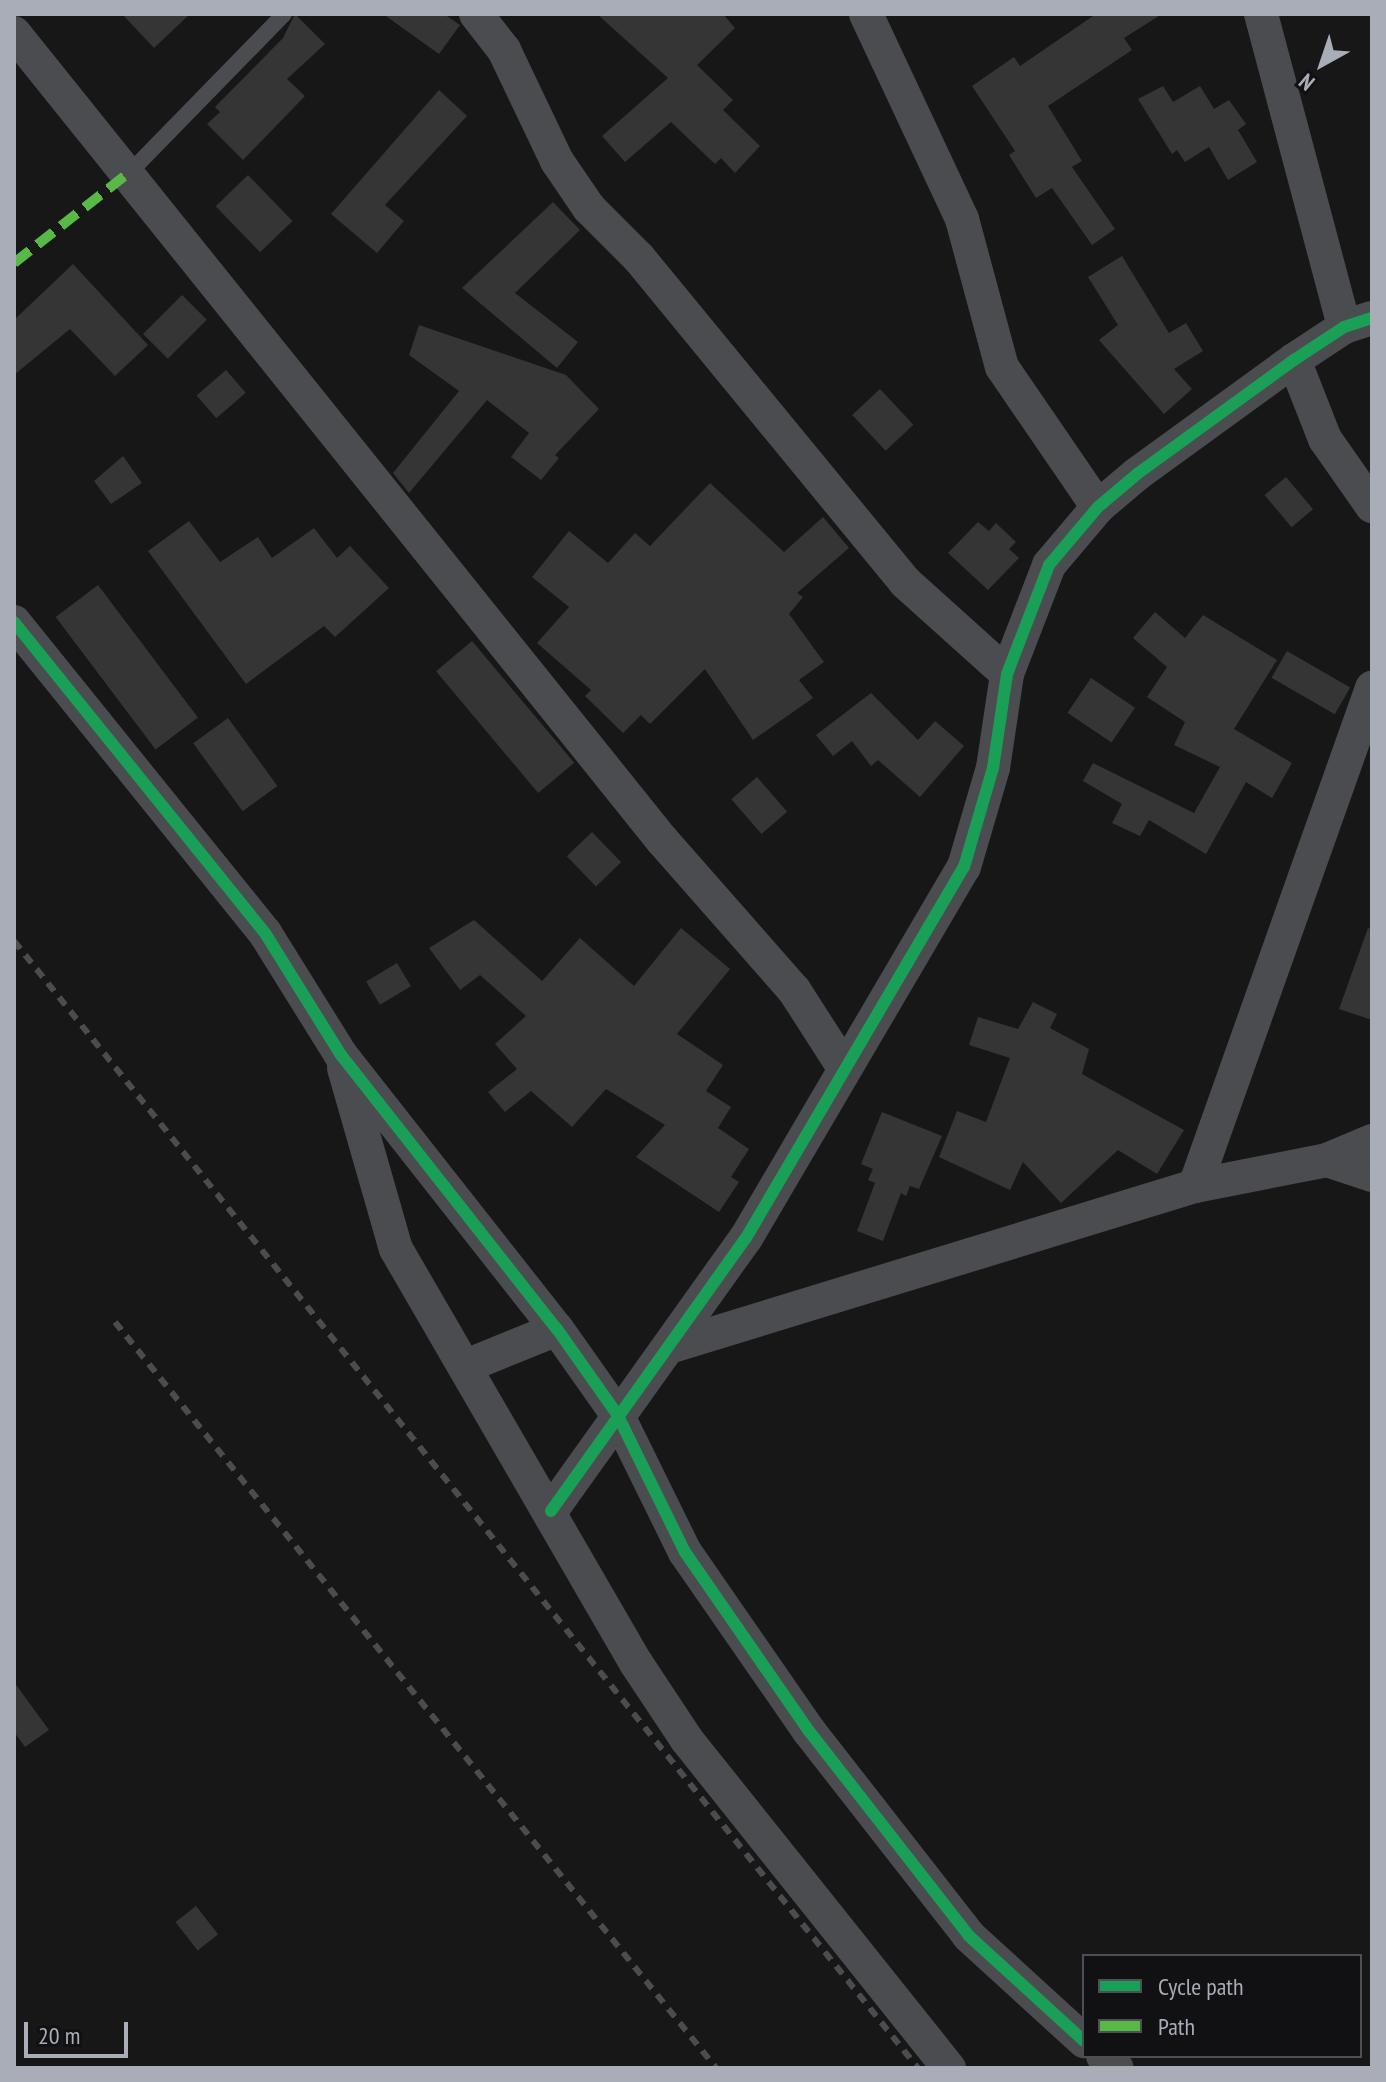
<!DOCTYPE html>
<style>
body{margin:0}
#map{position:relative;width:1386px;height:2082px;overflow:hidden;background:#171717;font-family:"PT Sans Narrow",sans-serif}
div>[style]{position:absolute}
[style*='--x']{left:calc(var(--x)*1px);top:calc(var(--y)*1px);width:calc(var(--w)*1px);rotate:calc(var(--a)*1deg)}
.building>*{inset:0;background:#353536;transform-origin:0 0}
.service>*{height:16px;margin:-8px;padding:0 8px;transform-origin:8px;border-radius:8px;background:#4b4c50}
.minor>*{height:34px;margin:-17px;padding:0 17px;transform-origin:17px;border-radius:17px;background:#4b4c50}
.rail>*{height:6px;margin-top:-3px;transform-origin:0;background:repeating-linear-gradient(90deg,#4b4c4f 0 10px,transparent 0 18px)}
.quiet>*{height:10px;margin-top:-5px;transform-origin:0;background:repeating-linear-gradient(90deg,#58b947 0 20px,transparent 0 30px)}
.cycleway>*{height:12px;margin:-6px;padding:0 6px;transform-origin:6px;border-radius:6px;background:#1a9f57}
span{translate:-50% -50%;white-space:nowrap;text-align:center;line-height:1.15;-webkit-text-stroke:6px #111113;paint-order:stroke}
.frame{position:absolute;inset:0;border:16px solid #a8adb8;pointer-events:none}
.legend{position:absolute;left:1082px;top:1954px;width:280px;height:104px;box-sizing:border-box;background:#111113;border:2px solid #4d4f55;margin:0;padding:10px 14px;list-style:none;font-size:24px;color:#a8adb8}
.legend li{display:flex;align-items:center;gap:16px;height:40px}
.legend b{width:40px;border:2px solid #4d4f55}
.north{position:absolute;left:1282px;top:24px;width:80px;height:80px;-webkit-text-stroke:6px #111113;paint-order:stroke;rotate:220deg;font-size:22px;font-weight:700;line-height:32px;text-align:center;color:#a8adb8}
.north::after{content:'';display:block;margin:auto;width:28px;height:36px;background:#a8adb8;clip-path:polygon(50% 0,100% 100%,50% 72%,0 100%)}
.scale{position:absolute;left:24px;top:2022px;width:104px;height:36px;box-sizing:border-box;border:4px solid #a8adb8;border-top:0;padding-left:10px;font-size:24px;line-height:28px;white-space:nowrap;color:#a8adb8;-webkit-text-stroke:6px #111113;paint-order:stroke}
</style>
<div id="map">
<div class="building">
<div style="clip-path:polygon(122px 14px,190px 14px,154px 48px)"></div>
<div style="clip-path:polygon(295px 14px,325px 44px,287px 79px,305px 96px,243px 160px,207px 124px,220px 112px,215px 107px,283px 38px)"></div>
<div style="clip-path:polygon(383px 14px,444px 14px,460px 25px,439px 54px)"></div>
<div style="clip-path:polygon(597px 14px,723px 14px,735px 28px,697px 65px,733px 100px,723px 110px,760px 146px,735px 173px,721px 158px,715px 164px,671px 122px,625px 162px,602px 136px,668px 78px)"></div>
<div style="clip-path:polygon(1096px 14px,1162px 14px,1124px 38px,1132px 50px,1048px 106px,1082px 161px,1072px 167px,1115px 229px,1092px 245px,1052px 188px,1036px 198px,1009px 155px,1015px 151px,972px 86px,1014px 57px,1020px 66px)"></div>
<div style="clip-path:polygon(1163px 86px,1173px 102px,1200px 86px,1214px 109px,1229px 100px,1246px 124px,1238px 130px,1257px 162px,1228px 180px,1209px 147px,1185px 162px,1177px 150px,1172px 154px,1138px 99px)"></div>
<div style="clip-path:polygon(439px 90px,467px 116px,385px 205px,404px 221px,377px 253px,331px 214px)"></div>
<div style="left:248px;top:175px;width:64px;height:45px;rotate:46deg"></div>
<div style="clip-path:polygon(553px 202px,580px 230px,515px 293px,578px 342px,557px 368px,462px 288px)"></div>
<div style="clip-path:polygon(1122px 256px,1169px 333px,1186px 323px,1203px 351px,1174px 369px,1192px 389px,1164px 414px,1099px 340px,1118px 325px,1088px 277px)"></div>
<div style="clip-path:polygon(73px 264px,148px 345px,115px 376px,70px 329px,14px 375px,14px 320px)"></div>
<div style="left:182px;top:295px;width:35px;height:55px;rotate:45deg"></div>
<div style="clip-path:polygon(419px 325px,566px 375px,599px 409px,555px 455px,559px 458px,541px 480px,511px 457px,529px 433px,487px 400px,409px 493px,393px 473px,459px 391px,409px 355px)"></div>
<div style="left:226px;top:370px;width:30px;height:39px;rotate:49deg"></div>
<div style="left:880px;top:389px;width:49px;height:38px;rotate:47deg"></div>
<div style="clip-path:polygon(123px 456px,142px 483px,111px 504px,94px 481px)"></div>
<div style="left:1286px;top:477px;width:42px;height:28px;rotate:50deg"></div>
<div style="clip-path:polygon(710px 483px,784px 552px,823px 517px,849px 548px,797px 593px,803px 597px,789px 614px,824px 662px,799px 680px,813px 698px,753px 740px,705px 669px,650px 724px,641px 715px,623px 733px,585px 696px,591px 690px,537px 643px,569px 607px,532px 577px,569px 531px,608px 563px,635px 533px,650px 546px)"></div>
<div style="clip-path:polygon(189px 521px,220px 562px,258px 537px,272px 558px,314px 528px,337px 558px,350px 546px,389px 588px,335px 637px,324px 626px,246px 684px,148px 551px)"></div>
<div style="clip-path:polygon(978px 522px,989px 531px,996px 523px,1016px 542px,1009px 549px,1019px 558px,988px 590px,948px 553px)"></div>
<div style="left:98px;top:585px;width:166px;height:53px;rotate:53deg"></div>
<div style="clip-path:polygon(1155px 612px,1185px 638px,1203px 615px,1277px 660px,1234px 729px,1292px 763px,1272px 798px,1246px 782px,1206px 854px,1149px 820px,1140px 836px,1112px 823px,1122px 804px,1083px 781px,1093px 763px,1194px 813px,1220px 767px,1174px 745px,1185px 722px,1147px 697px,1167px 667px,1133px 638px)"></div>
<div style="left:472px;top:641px;width:159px;height:47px;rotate:50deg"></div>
<div style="left:1287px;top:651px;width:73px;height:31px;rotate:30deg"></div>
<div style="left:1091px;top:678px;width:53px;height:42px;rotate:34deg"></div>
<div style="clip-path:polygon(871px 693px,918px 740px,935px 721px,964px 746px,920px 797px,878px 760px,871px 766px,852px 741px,833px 756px,816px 735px)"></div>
<div style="left:228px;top:718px;width:84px;height:43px;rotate:54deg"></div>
<div style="left:757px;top:777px;width:46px;height:34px;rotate:49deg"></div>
<div style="left:592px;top:832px;width:42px;height:35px;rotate:46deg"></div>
<div style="clip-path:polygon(474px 920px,542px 981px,580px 938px,634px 986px,681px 928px,730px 969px,677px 1034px,723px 1065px,706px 1091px,731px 1107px,718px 1128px,749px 1149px,731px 1177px,739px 1182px,719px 1212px,636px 1157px,665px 1125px,606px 1089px,572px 1127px,531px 1091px,505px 1112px,488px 1092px,517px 1069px,495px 1044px,526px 1016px,480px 975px,460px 990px,429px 948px)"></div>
<div style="clip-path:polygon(1368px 928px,1372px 929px,1372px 1020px,1339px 1009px)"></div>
<div style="left:397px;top:963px;width:27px;height:36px;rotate:59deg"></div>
<div style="clip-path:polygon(1033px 1002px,1057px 1014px,1050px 1028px,1089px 1049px,1082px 1074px,1184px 1130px,1157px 1174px,1118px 1150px,1061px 1203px,1023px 1162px,1010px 1190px,939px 1157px,957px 1111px,986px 1122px,1010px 1058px,969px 1045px,978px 1017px,1018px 1029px)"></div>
<div style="clip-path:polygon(882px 1112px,942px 1136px,919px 1189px,910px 1186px,906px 1196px,901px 1193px,883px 1241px,857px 1231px,875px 1183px,868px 1180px,873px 1169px,861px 1164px)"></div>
<div style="clip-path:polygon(14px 1682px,49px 1730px,25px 1747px,14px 1732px)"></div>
<div style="left:196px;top:1906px;width:36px;height:26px;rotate:52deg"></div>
</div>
<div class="service">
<div style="--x:131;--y:171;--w:219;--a:-45.7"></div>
</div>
<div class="minor">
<div style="--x:476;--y:14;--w:46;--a:52.1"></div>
<div style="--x:504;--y:50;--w:123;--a:64.5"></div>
<div style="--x:557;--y:161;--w:57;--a:55.8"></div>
<div style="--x:589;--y:208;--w:71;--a:45"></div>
<div style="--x:639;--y:258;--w:419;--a:50.6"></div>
<div style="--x:905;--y:582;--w:137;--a:42"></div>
<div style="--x:866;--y:14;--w:226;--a:64.9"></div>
<div style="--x:962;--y:219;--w:153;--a:74.9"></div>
<div style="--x:1002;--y:367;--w:170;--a:55.6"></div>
<div style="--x:1261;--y:14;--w:324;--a:75.1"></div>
<div style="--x:14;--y:33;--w:1035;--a:51.24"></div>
<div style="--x:662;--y:840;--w:200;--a:48.7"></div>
<div style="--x:794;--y:990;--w:93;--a:57.3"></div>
<div style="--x:1294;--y:360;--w:85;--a:68.6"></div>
<div style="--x:1325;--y:439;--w:82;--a:55"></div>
<div style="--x:14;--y:622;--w:400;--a:51.1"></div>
<div style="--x:265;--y:933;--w:144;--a:58.1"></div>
<div style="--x:341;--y:1055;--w:349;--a:51.8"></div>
<div style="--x:557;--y:1329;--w:104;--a:54.8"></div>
<div style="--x:617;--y:1414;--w:154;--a:63.8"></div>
<div style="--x:685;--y:1552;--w:218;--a:55.3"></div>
<div style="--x:809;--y:1731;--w:260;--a:52"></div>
<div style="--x:969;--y:1936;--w:156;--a:42.4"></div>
<div style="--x:344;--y:1068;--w:188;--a:74"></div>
<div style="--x:396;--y:1249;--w:479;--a:59.9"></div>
<div style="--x:636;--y:1663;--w:92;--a:56.5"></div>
<div style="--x:687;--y:1740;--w:420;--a:51.4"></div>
<div style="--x:1327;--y:1160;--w:47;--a:18.4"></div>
<div style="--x:1195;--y:1186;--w:529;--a:-70.43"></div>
<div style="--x:669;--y:1347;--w:550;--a:-17.02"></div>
<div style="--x:1195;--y:1186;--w:135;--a:-11.1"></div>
<div style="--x:1327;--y:1160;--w:49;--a:-22.9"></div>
<div style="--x:466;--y:1366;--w:98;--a:-22.1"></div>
<div style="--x:551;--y:1511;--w:335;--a:-54.5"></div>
<div style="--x:746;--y:1238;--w:430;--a:-59.6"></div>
<div style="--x:964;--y:867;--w:103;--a:-73.7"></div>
<div style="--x:993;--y:768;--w:95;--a:-81.5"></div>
<div style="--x:1007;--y:674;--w:117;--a:-68.9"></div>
<div style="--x:1049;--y:565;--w:76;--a:-49.8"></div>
<div style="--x:1098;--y:507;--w:51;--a:-40.2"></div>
<div style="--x:1137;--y:474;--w:194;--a:-36"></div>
<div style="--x:1294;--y:360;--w:60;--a:-33.4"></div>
<div style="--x:1344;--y:327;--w:29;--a:-18"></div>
<div style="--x:1103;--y:2056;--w:18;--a:41"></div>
</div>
<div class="rail">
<div style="--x:14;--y:941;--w:1445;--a:51.27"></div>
<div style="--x:115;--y:1322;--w:958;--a:51.14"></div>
</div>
<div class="quiet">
<div style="--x:14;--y:263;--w:149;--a:-38.2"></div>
</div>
<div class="cycleway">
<div style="--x:14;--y:622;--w:400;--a:51.1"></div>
<div style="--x:265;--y:933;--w:144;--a:58.1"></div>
<div style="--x:341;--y:1055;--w:349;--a:51.8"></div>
<div style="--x:557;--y:1329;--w:104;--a:54.8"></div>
<div style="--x:617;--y:1414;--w:154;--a:63.8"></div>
<div style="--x:685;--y:1552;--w:218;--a:55.3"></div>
<div style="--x:809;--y:1731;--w:260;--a:52"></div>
<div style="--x:969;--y:1936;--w:156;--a:42.4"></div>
<div style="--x:551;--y:1511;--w:335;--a:-54.5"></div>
<div style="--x:746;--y:1238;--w:430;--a:-59.6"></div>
<div style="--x:964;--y:867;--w:103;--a:-73.7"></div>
<div style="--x:993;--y:768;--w:95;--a:-81.5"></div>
<div style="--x:1007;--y:674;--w:117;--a:-68.9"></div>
<div style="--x:1049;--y:565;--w:76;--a:-49.8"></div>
<div style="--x:1098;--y:507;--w:51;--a:-40.2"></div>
<div style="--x:1137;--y:474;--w:194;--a:-36"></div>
<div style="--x:1294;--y:360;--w:60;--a:-33.4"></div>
<div style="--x:1344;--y:327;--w:29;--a:-18"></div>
</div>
<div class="frame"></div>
<ul class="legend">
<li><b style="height:10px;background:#1a9f57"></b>Cycle path</li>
<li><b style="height:10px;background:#58b947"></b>Path</li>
</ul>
<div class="north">N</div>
<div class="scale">20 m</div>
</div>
